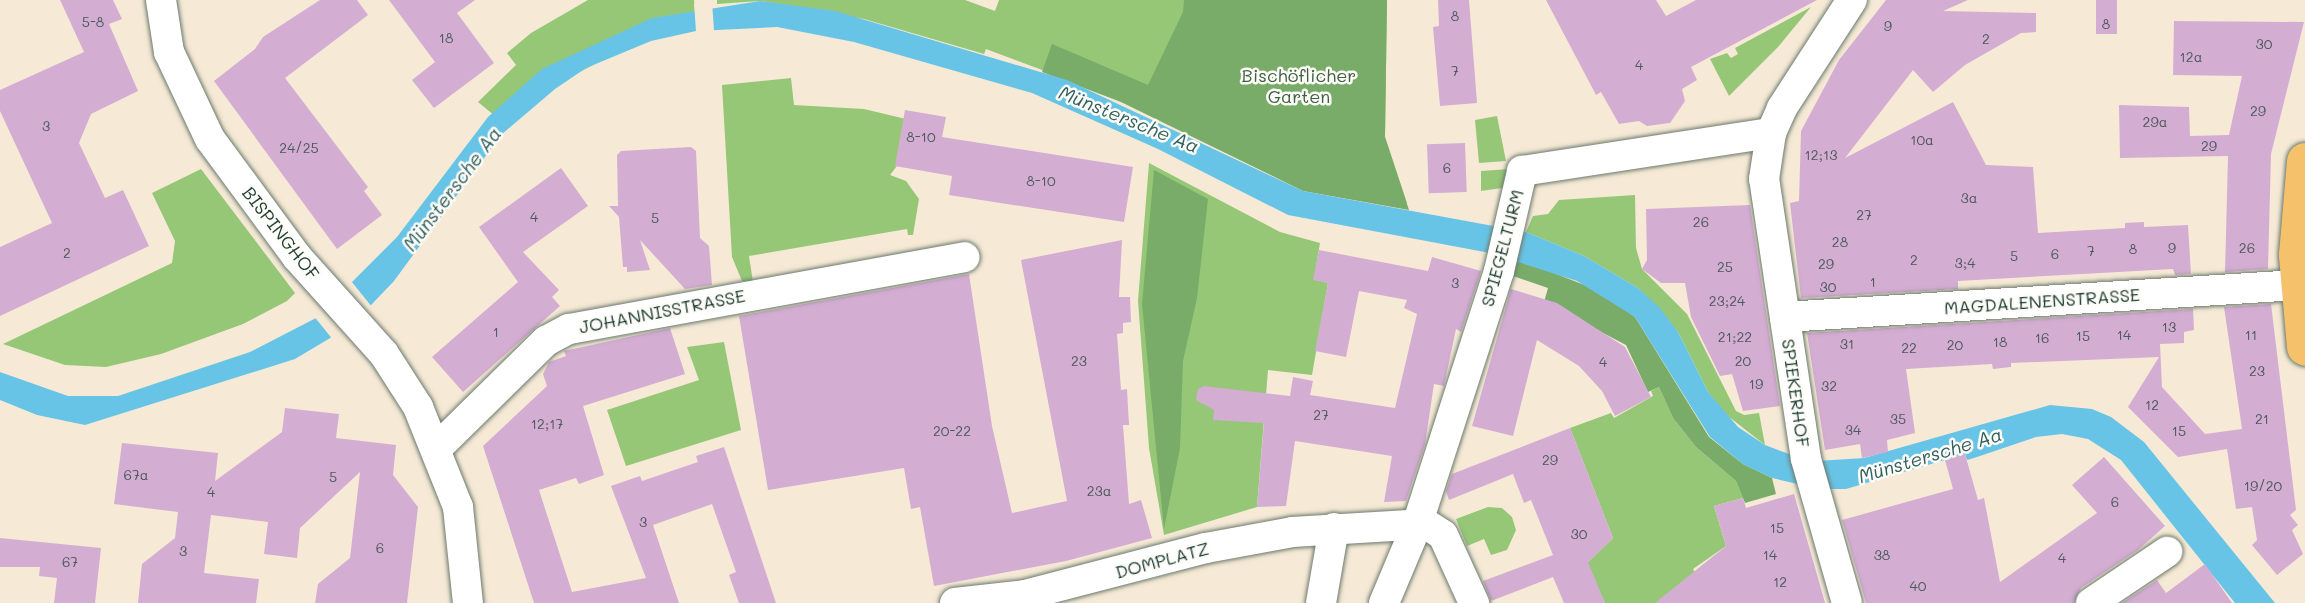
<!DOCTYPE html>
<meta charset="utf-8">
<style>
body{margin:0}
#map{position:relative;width:2305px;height:603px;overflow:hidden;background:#f6ead6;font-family:Mali,sans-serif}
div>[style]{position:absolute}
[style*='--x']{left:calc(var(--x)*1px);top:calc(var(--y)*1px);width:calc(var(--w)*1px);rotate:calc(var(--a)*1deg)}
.green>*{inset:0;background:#96c777}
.forest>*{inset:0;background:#78ac68}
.water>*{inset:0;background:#68c4e6}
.pier>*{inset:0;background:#f6ead6;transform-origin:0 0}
.building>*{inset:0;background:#d4add3;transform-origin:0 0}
.roads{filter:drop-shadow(0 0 2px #6a7a6d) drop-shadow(0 0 2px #6a7a6d)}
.minor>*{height:30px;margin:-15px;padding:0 15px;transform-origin:15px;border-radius:15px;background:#fff}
.major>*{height:37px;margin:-18.5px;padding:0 18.5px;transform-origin:18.5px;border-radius:18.5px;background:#f5c16b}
span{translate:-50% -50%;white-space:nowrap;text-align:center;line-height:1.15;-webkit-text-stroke:5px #fdfcf7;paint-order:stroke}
.number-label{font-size:14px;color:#4c595c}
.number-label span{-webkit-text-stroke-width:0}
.park-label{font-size:18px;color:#3d6045}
.street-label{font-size:18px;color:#1f3d34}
.water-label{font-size:19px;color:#315f60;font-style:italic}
</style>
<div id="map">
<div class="green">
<div style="clip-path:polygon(588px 0,694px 0,695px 12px,495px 116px,478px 102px,516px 65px,507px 53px,531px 33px)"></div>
<div style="clip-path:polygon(717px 0,965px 0,995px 11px,999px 0,1387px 0,1385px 137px,1407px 203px,1294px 181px,1093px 89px,986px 49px,984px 54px,864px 19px,760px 1px,717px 4px)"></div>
<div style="clip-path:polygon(1811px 7px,1778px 47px,1729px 96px,1710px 59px,1727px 53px,1731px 58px,1738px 54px,1735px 48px)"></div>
<div style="clip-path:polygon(791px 78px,794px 105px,864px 109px,906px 119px,900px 162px,890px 175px,906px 181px,919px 199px,913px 235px,908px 235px,907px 229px,749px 256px,753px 282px,742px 281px,732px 257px,722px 85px)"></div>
<div style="clip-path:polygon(1497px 116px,1506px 161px,1479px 163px,1475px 120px)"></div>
<div style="clip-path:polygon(1149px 163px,1280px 232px,1320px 243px,1314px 279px,1328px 283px,1312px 375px,1268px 370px,1257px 507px,1164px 535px,1149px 448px,1138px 301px)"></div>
<div style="clip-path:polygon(201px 169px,295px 293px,287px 301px,243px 324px,161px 354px,106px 367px,65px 365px,3px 344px,172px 263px,175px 241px,152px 193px)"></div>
<div style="clip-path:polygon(1509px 169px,1509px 187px,1481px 191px,1481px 171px)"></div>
<div style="clip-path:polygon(1635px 195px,1636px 248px,1642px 269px,1687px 314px,1736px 411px,1744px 415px,1759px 413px,1765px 445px,1724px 413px,1708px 392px,1678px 332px,1638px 288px,1584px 256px,1526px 232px,1533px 216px,1548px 214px,1559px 200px)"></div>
<div style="clip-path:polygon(724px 342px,741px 430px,626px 466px,607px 410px,699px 380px,687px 347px)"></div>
<div style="clip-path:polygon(1659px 387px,1673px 418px,1696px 447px,1736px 481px,1743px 498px,1714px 506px,1726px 546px,1693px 569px,1715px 603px,1605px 603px,1586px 564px,1613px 538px,1570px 428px,1611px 413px,1614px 418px,1653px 396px,1651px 391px)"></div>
<div style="clip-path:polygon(1488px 507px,1502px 508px,1512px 517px,1516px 530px,1507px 550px,1491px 555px,1484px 539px,1467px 546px,1456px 519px)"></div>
</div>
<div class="forest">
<div style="clip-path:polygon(1184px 0,1387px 0,1385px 137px,1409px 210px,1303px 191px,1121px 102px,1042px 72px,1052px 44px,1148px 85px,1183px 12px)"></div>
<div style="clip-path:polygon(1154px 170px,1208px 199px,1197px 298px,1183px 361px,1180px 448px,1164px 529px,1142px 304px)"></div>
<div style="clip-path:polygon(1518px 259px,1597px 290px,1635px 317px,1709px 437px,1743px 464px,1772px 478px,1776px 494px,1745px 503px,1736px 481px,1696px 447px,1673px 418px,1659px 387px,1648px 392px,1626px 345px,1544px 302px,1548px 288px,1513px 276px)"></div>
</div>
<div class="water">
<div style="clip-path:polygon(760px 1px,835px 11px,1067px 80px,1303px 191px,1526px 232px,1584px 256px,1638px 288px,1660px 308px,1678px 332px,1708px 392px,1738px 427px,1765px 445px,1789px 454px,1817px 461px,1864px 458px,2050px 405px,2092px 409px,2111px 417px,2144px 442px,2275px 603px,2235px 603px,2121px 460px,2088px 439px,2062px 434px,2036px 437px,1974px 458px,1967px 460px,1965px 454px,1846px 489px,1819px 489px,1772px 478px,1743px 464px,1710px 437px,1635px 317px,1577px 281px,1490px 253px,1288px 215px,1158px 149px,1032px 93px,854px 42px,777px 27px,696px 31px,651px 41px,586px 68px,555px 89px,501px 135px,394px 281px,352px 325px,295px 359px,85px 425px,37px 415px,0 400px,0 372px,68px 396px,118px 396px,250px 352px,316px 318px,397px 237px,488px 117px,542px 69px,652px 18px)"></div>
</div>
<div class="pier">
<div style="left:712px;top:2px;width:31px;height:18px;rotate:86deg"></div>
<div style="left:351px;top:281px;width:35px;height:51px;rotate:51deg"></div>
</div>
<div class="building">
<div style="clip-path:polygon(60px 0,113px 0,122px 19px,109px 24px,138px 91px,91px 114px,79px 143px,105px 198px,123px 190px,149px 246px,0 316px,0 247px,52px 223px,0 111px,0 90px,84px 52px)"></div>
<div style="clip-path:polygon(320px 0,357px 0,368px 15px,285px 78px,368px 187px,364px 191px,382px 215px,337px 249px,214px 81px,255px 49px,263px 37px)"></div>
<div style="clip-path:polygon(389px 0,475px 0,457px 13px,494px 63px,434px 108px,412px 80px,435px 62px)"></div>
<div style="clip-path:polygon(1438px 0,1469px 0,1477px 103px,1440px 106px,1433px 27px,1439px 26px)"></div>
<div style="clip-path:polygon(1546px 0,1656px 0,1666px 16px,1696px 0,1817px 0,1691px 67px,1697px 80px,1682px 89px,1685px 101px,1670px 123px,1647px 126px,1639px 121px,1619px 124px,1601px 92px,1596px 95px)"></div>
<div style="clip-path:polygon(1886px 0,1968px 0,1943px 11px,2036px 13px,2036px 32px,2021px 33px,1965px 65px,1933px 92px,1913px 70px,1845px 158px,1953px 102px,1986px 165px,2033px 167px,2038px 233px,2125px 228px,2125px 223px,2144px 222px,2144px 227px,2188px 225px,2191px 274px,2175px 275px,2173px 269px,1958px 281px,1958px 289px,1801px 298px,1790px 203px,1799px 201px,1801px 131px,1839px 60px)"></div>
<div style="left:2096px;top:0;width:21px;height:34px"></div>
<div style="clip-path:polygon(2174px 21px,2304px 22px,2271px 154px,2268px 269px,2225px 272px,2228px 156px,2120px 158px,2119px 105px,2189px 107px,2190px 136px,2229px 135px,2242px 76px,2173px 75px)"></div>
<div style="clip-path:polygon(905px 110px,946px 117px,942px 137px,1133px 167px,1124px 222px,949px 195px,952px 176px,895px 166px)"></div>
<div style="left:1465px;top:143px;width:49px;height:38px;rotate:88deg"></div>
<div style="clip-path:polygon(691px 147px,696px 151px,700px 238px,709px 246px,712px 285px,685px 289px,640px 240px,650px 270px,627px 272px,627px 267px,623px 267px,619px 217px,609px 206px,618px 206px,617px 155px,621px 151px)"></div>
<div style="clip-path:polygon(561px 168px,588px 206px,523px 252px,559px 290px,552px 297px,560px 306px,463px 392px,432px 357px,518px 282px,479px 227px)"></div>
<div style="clip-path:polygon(1750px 205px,1780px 406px,1743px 411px,1732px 374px,1720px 376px,1691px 317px,1685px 283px,1661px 283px,1642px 269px,1647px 260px,1646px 209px)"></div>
<div style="clip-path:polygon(1122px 240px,1119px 297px,1130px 297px,1131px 322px,1123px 323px,1123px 333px,1117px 334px,1121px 390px,1127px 389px,1129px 425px,1123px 425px,1129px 504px,1141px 500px,1152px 538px,1066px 561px,934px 586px,920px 507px,911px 509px,904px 468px,768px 490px,739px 316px,969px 274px,992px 426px,1012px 513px,1067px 501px,1021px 260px)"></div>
<div style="clip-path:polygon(1319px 250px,1428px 271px,1432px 257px,1481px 271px,1461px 332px,1456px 329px,1444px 386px,1434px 384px,1425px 444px,1406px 501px,1384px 502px,1392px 456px,1295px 441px,1286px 506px,1257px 507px,1264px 423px,1213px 420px,1214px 410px,1196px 400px,1198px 389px,1204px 386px,1290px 396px,1293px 377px,1313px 381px,1310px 395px,1395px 408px,1417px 314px,1404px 308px,1407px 300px,1359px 291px,1346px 357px,1315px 351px,1328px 283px,1313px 280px)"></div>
<div style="clip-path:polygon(1511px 289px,1557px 303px,1625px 347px,1651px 397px,1615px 416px,1602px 391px,1579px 366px,1537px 340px,1513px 436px,1472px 426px)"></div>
<div style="clip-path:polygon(2271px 304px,2296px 510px,2290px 515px,2298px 525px,2292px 530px,2303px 554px,2277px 575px,2252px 545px,2257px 540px,2252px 507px,2236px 509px,2227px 449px,2178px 457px,2128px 407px,2159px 357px,2011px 363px,2011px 367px,1993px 369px,1992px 364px,1906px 369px,1915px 433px,1887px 440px,1888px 452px,1862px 458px,1860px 444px,1825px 450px,1807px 333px,2193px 309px,2194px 330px,2184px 332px,2184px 343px,2160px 344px,2162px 387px,2205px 434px,2242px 429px,2224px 307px)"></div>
<div style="clip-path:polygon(670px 328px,685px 374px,583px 406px,604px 475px,579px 484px,576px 478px,539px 490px,572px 592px,646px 578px,611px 486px,640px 476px,642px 481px,698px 462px,696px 456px,724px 447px,776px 603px,739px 603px,729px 575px,736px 572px,712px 504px,653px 525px,679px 603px,534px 603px,483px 446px,547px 386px,543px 374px,549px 362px,566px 356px,564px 351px)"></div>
<div style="clip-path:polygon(285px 408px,339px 414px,336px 438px,396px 445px,393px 475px,418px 507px,407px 603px,315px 603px,318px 584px,350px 558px,360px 472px,300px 528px,297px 558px,264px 554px,268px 522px,211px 515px,204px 573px,259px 579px,256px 603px,138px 603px,142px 564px,175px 538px,178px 512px,114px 504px,122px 443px,218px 453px,215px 481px,282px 432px)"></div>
<div style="clip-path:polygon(1570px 428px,1613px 538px,1588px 562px,1605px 603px,1564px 603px,1553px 577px,1491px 601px,1483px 581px,1553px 555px,1531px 500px,1524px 503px,1513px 474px,1449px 500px,1446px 491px,1452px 474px)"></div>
<div style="clip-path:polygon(1965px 454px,1978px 500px,1984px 498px,2000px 582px,2097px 513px,2072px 485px,2104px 457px,2165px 526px,2138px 550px,2081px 588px,2074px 603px,1866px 603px,1842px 520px,1953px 489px,1945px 460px)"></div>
<div style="clip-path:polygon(1794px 494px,1825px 603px,1655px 603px,1726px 546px,1714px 506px,1743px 498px,1746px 508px)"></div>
<div style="clip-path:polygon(0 538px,101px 548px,95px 603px,54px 603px,57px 578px,39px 576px,40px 567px,0 567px)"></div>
<div style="clip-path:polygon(2205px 564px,2232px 603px,2122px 603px,2157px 580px,2166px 593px)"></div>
</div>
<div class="roads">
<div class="minor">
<div style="--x:161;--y:0;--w:53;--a:81.3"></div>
<div style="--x:169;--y:52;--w:96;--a:64.8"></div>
<div style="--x:210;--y:139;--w:147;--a:53.6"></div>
<div style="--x:297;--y:257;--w:130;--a:48.1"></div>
<div style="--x:384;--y:354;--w:63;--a:57.3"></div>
<div style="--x:418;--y:407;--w:108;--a:68.2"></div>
<div style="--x:458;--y:507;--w:97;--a:84.1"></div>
<div style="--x:1785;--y:317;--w:514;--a:-3.57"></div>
<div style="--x:437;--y:448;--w:153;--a:-44.5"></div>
<div style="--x:546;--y:341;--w:26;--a:-28"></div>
<div style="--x:569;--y:329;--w:402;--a:-10.3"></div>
<div style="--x:955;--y:603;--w:70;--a:-6.5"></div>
<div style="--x:1025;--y:595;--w:187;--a:-14.6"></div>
<div style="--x:1206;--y:548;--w:87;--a:-10.5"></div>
<div style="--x:1292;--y:532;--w:134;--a:-3.4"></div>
<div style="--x:1426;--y:524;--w:20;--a:33"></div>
<div style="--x:1443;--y:535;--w:75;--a:65.5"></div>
<div style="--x:1321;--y:603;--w:76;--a:-80.2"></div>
<div style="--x:1384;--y:603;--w:85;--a:-67.1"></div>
<div style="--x:1417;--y:525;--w:267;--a:-72.1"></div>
<div style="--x:1499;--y:271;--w:103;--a:-77"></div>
<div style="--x:1522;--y:171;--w:252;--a:-8.7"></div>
<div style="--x:1847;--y:603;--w:150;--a:-105.9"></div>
<div style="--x:1806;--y:459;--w:283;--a:-98.5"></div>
<div style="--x:1764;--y:179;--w:47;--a:-81.3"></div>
<div style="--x:1771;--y:133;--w:27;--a:-66"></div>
<div style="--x:1782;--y:108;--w:129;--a:-57.1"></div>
<div style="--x:2091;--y:603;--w:92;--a:-33.9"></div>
</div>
<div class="major">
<div style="--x:2305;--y:161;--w:94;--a:94.9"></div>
<div style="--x:2297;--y:255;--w:92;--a:85"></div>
</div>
</div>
<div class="number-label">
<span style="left:1455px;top:16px">8</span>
<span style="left:93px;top:22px">5-8</span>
<span style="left:2106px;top:24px">8</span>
<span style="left:1888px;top:26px">9</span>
<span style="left:446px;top:38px">18</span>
<span style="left:1986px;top:39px">2</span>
<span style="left:2264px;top:44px">30</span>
<span style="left:2191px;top:57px">12a</span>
<span style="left:1639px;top:65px">4</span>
<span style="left:1455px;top:71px">7</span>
<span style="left:2258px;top:111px">29</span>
<span style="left:2155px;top:122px">29a</span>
<span style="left:46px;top:126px">3</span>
<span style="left:921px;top:137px">8-10</span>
<span style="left:1922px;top:140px">10a</span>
<span style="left:2209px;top:146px">29</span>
<span style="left:299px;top:148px">24/25</span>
<span style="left:1821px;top:155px">12;13</span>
<span style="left:1447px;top:168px">6</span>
<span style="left:1041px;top:181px">8-10</span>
<span style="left:1969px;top:198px">3a</span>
<span style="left:1864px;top:215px">27</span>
<span style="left:534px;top:217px">4</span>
<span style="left:655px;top:218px">5</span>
<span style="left:1701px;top:222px">26</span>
<span style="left:1840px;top:242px">28</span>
<span style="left:2172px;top:248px">9</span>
<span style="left:2247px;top:248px">26</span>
<span style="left:2133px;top:249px">8</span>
<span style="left:2091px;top:251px">7</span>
<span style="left:67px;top:253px">2</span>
<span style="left:2055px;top:254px">6</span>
<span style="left:2014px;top:256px">5</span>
<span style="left:1914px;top:260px">2</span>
<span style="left:1965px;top:263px">3;4</span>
<span style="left:1826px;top:264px">29</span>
<span style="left:1725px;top:267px">25</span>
<span style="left:1873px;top:282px">1</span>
<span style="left:1455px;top:283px">3</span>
<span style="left:1828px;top:287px">30</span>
<span style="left:1727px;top:301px">23;24</span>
<span style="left:2169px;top:327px">13</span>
<span style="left:496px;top:332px">1</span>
<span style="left:2124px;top:335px">14</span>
<span style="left:2251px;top:335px">11</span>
<span style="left:2083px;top:336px">15</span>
<span style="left:1735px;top:337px">21;22</span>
<span style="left:2042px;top:338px">16</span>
<span style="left:2000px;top:342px">18</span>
<span style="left:1847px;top:344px">31</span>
<span style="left:1955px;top:345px">20</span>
<span style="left:1909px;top:348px">22</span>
<span style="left:1079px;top:361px">23</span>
<span style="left:1743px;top:361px">20</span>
<span style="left:1603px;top:362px">4</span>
<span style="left:2257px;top:371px">23</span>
<span style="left:1756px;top:384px">19</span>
<span style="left:1829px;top:386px">32</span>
<span style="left:2152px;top:405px">12</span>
<span style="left:1321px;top:415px">27</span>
<span style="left:1898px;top:419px">35</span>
<span style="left:2262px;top:419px">21</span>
<span style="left:547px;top:424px">12;17</span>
<span style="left:1853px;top:430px">34</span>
<span style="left:952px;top:431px">20-22</span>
<span style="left:2179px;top:431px">15</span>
<span style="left:1550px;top:460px">29</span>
<span style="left:136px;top:475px">67a</span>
<span style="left:333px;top:477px">5</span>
<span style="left:2263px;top:486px">19/20</span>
<span style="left:1099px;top:491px">23a</span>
<span style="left:211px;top:492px">4</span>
<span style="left:2115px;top:502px">6</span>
<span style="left:643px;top:522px">3</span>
<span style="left:1777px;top:528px">15</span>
<span style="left:1579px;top:534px">30</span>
<span style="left:380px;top:548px">6</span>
<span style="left:183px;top:551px">3</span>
<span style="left:1770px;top:555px">14</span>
<span style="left:1882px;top:555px">38</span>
<span style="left:2062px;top:558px">4</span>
<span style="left:70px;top:562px">67</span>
<span style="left:1780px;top:582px">12</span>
<span style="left:1918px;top:586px">40</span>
</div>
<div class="park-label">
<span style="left:1299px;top:86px">Bischöflicher<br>Garten</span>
</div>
<div class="street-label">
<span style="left:281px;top:233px;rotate:52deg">BISPINGHOF</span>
<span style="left:1502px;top:248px;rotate:-75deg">SPIEGELTURM</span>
<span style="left:2042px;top:301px;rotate:-4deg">MAGDALENENSTRASSE</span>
<span style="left:662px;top:311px;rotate:-11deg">JOHANNISSTRASSE</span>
<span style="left:1796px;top:393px;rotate:82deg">SPIEKERHOF</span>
<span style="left:1162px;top:560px;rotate:-15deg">DOMPLATZ</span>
</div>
<div class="water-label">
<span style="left:1129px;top:119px;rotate:22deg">Münstersche Aa</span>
<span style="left:452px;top:189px;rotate:-53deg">Münstersche Aa</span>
<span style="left:1930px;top:455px;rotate:-17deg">Münstersche Aa</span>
</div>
</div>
